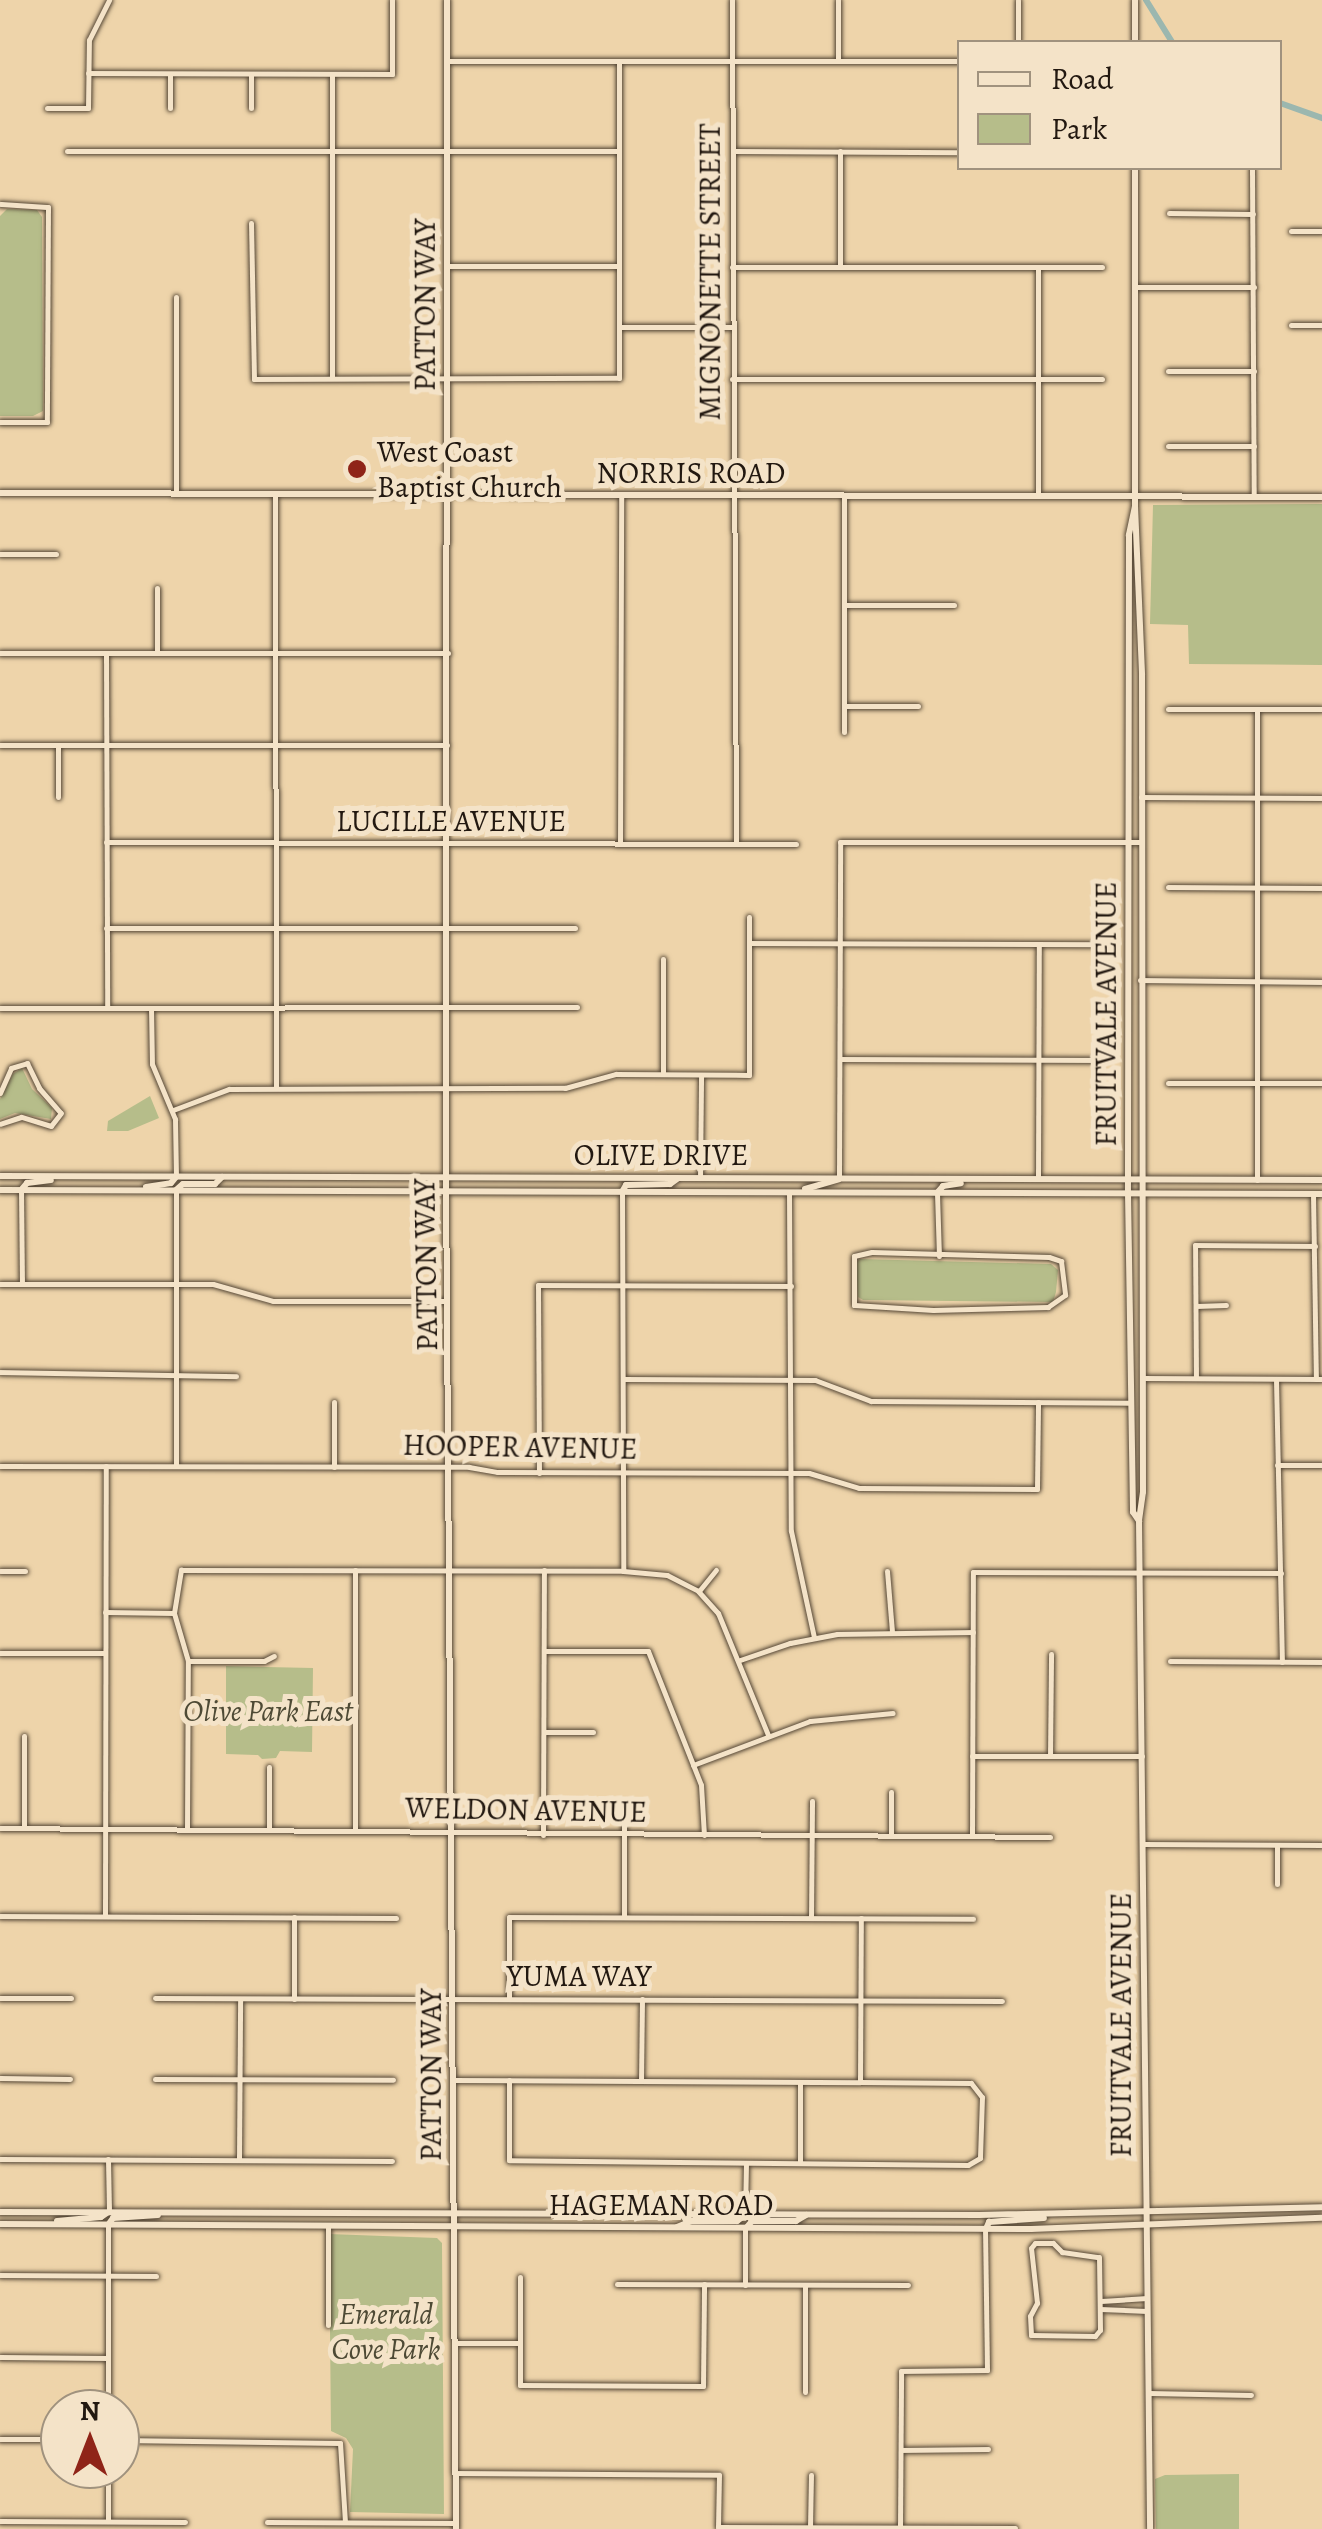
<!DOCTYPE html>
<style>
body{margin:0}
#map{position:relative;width:1322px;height:2529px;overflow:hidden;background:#eed4aa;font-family:Alegreya,serif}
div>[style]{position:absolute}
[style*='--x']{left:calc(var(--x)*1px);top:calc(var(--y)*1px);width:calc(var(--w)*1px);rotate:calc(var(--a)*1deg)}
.green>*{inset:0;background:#b6bd8a}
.canal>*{height:6px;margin:-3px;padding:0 3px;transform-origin:3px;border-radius:3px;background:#9bb7af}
.roads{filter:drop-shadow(0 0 2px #554736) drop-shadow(0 0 2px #554736)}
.street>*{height:5px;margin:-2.5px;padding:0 2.5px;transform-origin:2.5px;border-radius:2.5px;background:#f4e3c8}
.secondary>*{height:6px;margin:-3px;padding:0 3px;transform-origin:3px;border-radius:3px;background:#f4e3c8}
.dots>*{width:28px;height:28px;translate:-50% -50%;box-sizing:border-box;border:5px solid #f4e3c8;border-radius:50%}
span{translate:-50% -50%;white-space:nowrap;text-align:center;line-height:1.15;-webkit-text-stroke:10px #f4e3c8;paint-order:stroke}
.street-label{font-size:30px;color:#221810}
.poi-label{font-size:30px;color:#221810}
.left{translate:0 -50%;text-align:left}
.park-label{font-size:30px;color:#4e4a35;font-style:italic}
.legend{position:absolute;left:957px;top:40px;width:325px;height:130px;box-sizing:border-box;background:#f4e3c8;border:2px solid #a0927e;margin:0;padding:12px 18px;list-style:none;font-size:30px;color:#221810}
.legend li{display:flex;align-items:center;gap:20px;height:50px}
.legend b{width:50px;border:2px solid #a0927e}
.north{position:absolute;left:40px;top:2389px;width:100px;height:100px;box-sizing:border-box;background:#f4e3c8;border:2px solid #a0927e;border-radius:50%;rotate:0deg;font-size:28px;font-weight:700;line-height:40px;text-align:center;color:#221810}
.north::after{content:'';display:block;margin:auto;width:35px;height:45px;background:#8f2418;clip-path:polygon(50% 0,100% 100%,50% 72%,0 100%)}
</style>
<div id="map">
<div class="green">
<div style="clip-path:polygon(7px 209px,37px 210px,42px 217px,43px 411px,33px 416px,0 416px,0 216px)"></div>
<div style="clip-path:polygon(1322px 504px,1322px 665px,1189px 664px,1188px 625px,1150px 624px,1153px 505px)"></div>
<div style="clip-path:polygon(22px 1068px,32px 1089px,52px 1108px,51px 1119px,15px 1113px,0 1119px,0 1099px,13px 1074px)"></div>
<div style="clip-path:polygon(150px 1096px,159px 1118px,128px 1131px,107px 1131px,108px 1121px)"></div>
<div style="clip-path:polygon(860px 1259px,1051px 1264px,1058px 1270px,1056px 1292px,1053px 1302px,863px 1300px,858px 1297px,856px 1262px)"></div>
<div style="clip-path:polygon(226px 1666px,313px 1668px,312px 1752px,280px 1751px,276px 1758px,262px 1759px,258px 1755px,226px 1754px)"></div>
<div style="clip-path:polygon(329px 2234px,437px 2238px,442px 2243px,444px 2514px,350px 2512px,353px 2449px,346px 2438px,331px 2431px)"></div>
<div style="clip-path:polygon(1239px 2474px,1239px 2529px,1156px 2529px,1155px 2479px,1165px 2475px)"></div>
</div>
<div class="canal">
<div style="--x:1146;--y:0;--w:49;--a:58.2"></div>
<div style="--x:1280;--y:103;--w:45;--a:19.7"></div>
</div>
<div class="roads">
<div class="street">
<div style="--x:732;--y:0;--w:844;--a:89.73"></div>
<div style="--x:1018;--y:42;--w:42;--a:-90"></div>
<div style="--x:447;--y:61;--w:512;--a:0"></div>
<div style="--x:838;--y:61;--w:61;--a:-90"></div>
<div style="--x:88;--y:73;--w:304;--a:0.2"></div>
<div style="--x:392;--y:74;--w:74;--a:-90"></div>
<div style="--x:332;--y:74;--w:304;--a:90"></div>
<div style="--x:47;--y:108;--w:41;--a:0"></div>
<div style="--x:88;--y:108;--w:68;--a:-89.2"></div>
<div style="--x:89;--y:40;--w:45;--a:-63.4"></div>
<div style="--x:170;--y:108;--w:34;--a:-90"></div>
<div style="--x:251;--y:108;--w:34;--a:-90"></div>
<div style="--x:67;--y:151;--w:552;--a:0"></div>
<div style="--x:733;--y:151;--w:226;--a:0.3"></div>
<div style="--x:840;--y:151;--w:116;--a:90"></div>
<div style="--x:1252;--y:168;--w:328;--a:89.7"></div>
<div style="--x:0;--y:204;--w:48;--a:3.6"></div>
<div style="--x:48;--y:207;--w:215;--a:90.3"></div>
<div style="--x:47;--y:422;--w:47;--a:180"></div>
<div style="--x:1169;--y:213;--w:84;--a:0.7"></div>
<div style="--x:251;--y:223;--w:156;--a:88.9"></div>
<div style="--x:254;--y:379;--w:365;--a:-0.2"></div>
<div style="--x:619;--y:378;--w:317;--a:-90"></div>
<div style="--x:1291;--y:231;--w:31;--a:0"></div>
<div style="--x:447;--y:266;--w:172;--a:0"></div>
<div style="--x:732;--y:267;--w:370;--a:0"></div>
<div style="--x:1038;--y:267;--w:229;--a:90"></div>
<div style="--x:1135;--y:287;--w:119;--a:0"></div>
<div style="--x:176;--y:297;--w:197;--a:90"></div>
<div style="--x:1291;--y:325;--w:31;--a:0"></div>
<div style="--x:620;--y:327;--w:112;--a:0"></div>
<div style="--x:1168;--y:371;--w:86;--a:0"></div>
<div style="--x:732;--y:379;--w:370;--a:0"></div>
<div style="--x:1168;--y:446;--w:86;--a:0"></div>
<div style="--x:275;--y:494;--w:594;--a:89.9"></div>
<div style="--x:844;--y:495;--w:237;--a:90"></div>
<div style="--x:0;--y:554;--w:56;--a:0"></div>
<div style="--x:157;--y:588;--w:65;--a:90"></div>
<div style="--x:844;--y:605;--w:110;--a:0"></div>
<div style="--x:0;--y:653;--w:448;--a:0"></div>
<div style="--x:106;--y:653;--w:355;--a:89.8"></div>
<div style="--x:846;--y:706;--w:72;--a:0"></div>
<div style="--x:1168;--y:709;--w:154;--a:0"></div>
<div style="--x:0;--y:745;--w:447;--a:0"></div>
<div style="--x:58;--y:797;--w:51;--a:-90"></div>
<div style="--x:1141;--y:797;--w:181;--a:0.3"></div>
<div style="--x:106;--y:842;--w:690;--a:0.17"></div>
<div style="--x:620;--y:844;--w:349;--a:-89.8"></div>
<div style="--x:1168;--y:887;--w:154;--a:0.4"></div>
<div style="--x:106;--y:928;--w:469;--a:0"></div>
<div style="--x:749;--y:943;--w:354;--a:0.2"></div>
<div style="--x:663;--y:959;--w:115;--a:90"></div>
<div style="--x:1140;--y:980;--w:182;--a:0.6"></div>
<div style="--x:0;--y:1008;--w:577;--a:-0.1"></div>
<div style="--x:151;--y:1008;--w:56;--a:89"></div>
<div style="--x:152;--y:1064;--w:60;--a:67.3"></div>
<div style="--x:175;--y:1119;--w:57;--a:89"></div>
<div style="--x:841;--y:1059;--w:262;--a:0.2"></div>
<div style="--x:1168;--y:1083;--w:154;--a:0"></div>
<div style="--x:0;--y:1093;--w:27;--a:-66"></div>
<div style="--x:11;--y:1068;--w:17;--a:-17"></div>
<div style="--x:27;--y:1063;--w:28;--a:64"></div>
<div style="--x:39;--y:1088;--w:33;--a:49"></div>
<div style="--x:61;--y:1113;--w:16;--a:128"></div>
<div style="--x:51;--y:1126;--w:31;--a:-163"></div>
<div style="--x:21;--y:1117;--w:22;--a:162"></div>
<div style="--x:173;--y:1110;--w:60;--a:-20.6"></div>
<div style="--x:229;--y:1089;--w:336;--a:-0.2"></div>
<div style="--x:565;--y:1088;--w:53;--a:-15.4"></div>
<div style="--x:616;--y:1074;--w:133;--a:0.4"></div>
<div style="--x:749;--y:1075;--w:158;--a:-90"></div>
<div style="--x:700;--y:1178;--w:102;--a:-89.4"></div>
<div style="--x:839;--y:1178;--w:336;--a:-89.8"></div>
<div style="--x:840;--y:842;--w:301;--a:0"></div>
<div style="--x:1038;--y:1179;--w:235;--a:-89.8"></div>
<div style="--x:1257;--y:1180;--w:471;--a:-90"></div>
<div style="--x:21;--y:1190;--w:94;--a:89.4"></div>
<div style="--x:176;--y:1190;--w:276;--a:90"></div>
<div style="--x:622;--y:1192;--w:379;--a:89.8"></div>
<div style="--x:789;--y:1193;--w:338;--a:89.7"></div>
<div style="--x:791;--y:1531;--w:108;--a:77.8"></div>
<div style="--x:937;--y:1193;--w:63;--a:88.2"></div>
<div style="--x:1313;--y:1194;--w:185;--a:89.1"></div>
<div style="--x:872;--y:1252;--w:177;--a:1.6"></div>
<div style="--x:1049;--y:1257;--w:13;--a:18"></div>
<div style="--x:1061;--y:1261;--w:34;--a:83"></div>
<div style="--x:1065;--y:1295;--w:21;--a:145"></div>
<div style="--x:1048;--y:1307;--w:115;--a:178.5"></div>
<div style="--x:933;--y:1310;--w:79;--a:-176.4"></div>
<div style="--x:854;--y:1305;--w:49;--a:-90"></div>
<div style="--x:854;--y:1256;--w:18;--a:-13"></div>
<div style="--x:0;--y:1284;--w:213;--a:0"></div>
<div style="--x:213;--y:1284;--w:62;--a:15.8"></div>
<div style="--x:273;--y:1301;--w:174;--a:0"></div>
<div style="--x:1196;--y:1306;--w:30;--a:-2"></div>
<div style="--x:0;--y:1372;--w:236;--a:1"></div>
<div style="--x:1142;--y:1378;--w:180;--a:0.3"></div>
<div style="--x:1196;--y:1378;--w:133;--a:-90.4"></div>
<div style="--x:1195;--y:1245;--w:120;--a:0.5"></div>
<div style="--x:624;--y:1379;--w:191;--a:0.3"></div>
<div style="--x:815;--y:1380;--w:60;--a:20.6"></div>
<div style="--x:871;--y:1401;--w:260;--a:0.4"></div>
<div style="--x:1276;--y:1379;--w:283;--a:88.8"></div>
<div style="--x:1277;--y:1465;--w:45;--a:0"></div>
<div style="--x:0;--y:1466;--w:469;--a:0.1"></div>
<div style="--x:469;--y:1467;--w:28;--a:10"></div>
<div style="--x:497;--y:1472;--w:312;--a:0.2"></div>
<div style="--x:809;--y:1473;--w:52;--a:16.7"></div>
<div style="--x:859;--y:1488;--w:178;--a:0.3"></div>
<div style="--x:1037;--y:1489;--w:87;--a:-89.3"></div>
<div style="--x:334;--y:1467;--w:65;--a:-90"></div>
<div style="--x:539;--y:1473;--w:188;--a:-90.3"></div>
<div style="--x:538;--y:1285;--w:253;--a:0.2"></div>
<div style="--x:0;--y:1571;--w:25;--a:0"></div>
<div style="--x:887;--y:1571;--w:61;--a:85.3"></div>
<div style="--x:699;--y:1591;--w:27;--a:-51"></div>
<div style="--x:105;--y:1612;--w:69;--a:0.8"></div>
<div style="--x:544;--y:1651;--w:104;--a:0"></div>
<div style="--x:648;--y:1651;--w:144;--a:68.4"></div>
<div style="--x:701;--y:1785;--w:50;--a:86.6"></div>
<div style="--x:0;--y:1653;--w:104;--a:0"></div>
<div style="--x:740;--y:1660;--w:53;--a:-18.8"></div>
<div style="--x:790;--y:1643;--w:48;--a:-10.8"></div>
<div style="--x:837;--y:1634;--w:136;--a:-0.8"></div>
<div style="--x:188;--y:1661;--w:76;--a:0"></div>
<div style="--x:264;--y:1661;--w:11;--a:-27"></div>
<div style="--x:1170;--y:1661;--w:152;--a:0.4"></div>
<div style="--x:544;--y:1732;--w:49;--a:0"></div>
<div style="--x:972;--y:1756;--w:170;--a:0"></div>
<div style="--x:1050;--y:1756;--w:102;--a:-89.4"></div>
<div style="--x:693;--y:1765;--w:125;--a:-20.6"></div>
<div style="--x:810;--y:1721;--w:83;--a:-5.5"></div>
<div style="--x:0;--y:1828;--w:1050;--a:0.49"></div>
<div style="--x:24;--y:1828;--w:92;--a:-90"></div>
<div style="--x:187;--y:1828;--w:167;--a:-89.7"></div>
<div style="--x:188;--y:1661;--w:50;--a:-106.3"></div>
<div style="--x:174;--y:1613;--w:44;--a:-80.8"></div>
<div style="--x:181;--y:1570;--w:442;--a:0.1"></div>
<div style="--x:623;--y:1571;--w:44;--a:5.2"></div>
<div style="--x:667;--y:1575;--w:35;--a:27"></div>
<div style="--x:698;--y:1591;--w:30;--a:48"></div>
<div style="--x:718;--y:1613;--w:132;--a:67.7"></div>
<div style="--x:269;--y:1829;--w:62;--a:-90"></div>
<div style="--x:355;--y:1829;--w:259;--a:-90"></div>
<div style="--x:543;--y:1835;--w:265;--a:-89.8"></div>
<div style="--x:972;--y:1835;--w:263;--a:-89.8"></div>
<div style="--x:973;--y:1572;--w:308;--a:0.2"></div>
<div style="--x:891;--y:1836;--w:44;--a:-90"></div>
<div style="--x:1143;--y:1844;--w:179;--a:0.3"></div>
<div style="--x:1277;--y:1845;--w:39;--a:90"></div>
<div style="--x:0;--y:1916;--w:396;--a:0.3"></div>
<div style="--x:105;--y:1916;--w:450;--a:-89.9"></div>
<div style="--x:624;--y:1916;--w:112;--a:-90"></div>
<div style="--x:811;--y:1918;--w:117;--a:-89.5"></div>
<div style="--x:0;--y:1998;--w:71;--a:0"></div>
<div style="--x:155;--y:1998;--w:847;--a:0.2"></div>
<div style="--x:509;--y:1998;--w:81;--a:-90"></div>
<div style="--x:509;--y:1917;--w:464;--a:0.2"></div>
<div style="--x:294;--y:1999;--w:82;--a:-90"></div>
<div style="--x:0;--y:2078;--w:70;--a:0.8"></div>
<div style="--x:155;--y:2079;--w:238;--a:0.2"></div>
<div style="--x:454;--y:2080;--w:406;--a:0.3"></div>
<div style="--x:860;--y:2082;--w:111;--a:0.5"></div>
<div style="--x:971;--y:2083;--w:18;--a:52"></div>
<div style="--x:982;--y:2097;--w:61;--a:91.9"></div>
<div style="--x:980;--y:2158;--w:14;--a:150"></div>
<div style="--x:968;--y:2165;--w:459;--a:-179.4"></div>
<div style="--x:509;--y:2160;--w:80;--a:-90"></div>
<div style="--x:641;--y:2081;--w:82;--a:-89.3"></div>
<div style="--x:860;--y:2082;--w:164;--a:-89.7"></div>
<div style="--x:0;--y:2159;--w:392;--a:0.3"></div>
<div style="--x:108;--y:2159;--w:52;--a:88.9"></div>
<div style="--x:239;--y:2160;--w:161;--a:-89.6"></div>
<div style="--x:800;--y:2163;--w:81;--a:-90"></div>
<div style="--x:745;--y:2215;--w:52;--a:-88.9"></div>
<div style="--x:328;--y:2226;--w:99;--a:90"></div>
<div style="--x:1053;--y:2243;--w:13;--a:45"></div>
<div style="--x:1062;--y:2252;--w:37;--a:8"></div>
<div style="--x:1099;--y:2257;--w:73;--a:89.2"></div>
<div style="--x:1100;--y:2330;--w:8;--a:130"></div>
<div style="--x:1095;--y:2336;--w:64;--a:-179.1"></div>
<div style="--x:1031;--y:2335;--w:19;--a:-93"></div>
<div style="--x:1030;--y:2316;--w:15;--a:-62"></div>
<div style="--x:1037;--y:2303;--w:55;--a:-96.2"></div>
<div style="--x:1031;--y:2248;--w:6;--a:-51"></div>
<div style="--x:1035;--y:2243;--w:18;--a:0"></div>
<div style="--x:0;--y:2275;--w:156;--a:0.4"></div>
<div style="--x:520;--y:2277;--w:108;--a:90"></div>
<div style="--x:520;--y:2385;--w:183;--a:0.3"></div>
<div style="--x:703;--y:2386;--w:102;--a:-89.4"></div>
<div style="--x:617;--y:2284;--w:291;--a:0.2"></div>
<div style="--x:745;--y:2285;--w:57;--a:-90"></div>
<div style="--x:1101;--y:2301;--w:46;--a:-3.7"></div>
<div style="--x:1100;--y:2309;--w:47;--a:2.4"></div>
<div style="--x:455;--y:2343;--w:65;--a:0"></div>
<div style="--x:0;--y:2357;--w:108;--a:0.5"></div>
<div style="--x:805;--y:2392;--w:107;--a:-90"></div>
<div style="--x:1149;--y:2393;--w:102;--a:1.1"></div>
<div style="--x:108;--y:2409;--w:184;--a:-90"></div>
<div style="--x:0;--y:2439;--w:60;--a:0"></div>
<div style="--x:120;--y:2440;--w:220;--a:0.8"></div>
<div style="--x:340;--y:2443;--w:79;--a:86.4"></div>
<div style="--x:901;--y:2450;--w:87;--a:-0.7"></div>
<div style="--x:108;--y:2469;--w:52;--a:90"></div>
<div style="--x:456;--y:2473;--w:263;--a:0.4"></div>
<div style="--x:719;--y:2475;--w:52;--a:91.1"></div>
<div style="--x:718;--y:2527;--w:297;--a:0.2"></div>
<div style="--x:0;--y:2521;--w:185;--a:0.3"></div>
<div style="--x:267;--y:2522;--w:189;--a:0.3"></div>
<div style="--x:810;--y:2527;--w:52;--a:-88.9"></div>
<div style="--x:900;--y:2528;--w:157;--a:-89.6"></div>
<div style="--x:901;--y:2371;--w:86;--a:-0.7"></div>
<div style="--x:987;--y:2370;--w:141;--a:-90.8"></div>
</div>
<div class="secondary">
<div style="--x:447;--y:0;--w:1178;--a:90.05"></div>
<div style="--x:446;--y:1178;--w:1351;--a:89.58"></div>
<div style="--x:1135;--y:0;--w:42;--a:90"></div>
<div style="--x:1135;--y:168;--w:338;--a:90"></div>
<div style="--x:1135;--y:506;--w:169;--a:87.6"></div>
<div style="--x:1142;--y:675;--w:817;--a:89.93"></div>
<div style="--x:1143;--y:1492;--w:29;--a:98"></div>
<div style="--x:1139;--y:1521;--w:1008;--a:89.37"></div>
<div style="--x:0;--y:493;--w:1322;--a:0.17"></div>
<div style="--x:1135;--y:506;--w:30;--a:102"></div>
<div style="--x:1129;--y:535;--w:658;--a:90.09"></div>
<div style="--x:1128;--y:1193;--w:319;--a:89.1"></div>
<div style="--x:1133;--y:1512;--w:11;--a:56"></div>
<div style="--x:0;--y:1176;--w:1322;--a:0.17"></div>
<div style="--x:146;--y:1187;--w:25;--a:-9"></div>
<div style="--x:171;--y:1183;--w:8;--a:-50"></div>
<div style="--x:22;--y:1189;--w:8;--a:-50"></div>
<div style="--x:27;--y:1183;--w:24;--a:-7"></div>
<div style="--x:805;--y:1189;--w:35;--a:-16"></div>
<div style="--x:0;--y:1190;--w:1322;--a:0.17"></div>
<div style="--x:176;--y:1190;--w:9;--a:-41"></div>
<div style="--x:183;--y:1184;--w:32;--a:0"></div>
<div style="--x:215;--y:1184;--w:10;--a:-45"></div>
<div style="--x:622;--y:1192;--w:8;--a:-60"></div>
<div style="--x:626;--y:1185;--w:44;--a:-1.3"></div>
<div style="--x:670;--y:1184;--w:9;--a:-36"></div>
<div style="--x:937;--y:1193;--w:9;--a:-49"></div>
<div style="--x:943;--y:1186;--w:18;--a:-9"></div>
<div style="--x:0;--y:2212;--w:979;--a:0.18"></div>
<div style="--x:979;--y:2215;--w:343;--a:-1.3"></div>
<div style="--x:57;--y:2221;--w:44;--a:-5.2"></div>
<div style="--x:101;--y:2217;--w:7;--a:-34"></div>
<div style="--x:0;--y:2224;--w:1031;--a:0.28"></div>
<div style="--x:1031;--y:2229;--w:291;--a:-2.2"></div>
<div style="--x:108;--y:2225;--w:9;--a:-54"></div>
<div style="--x:113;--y:2218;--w:45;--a:-3.8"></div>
<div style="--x:677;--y:2227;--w:15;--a:-23"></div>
<div style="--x:691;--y:2221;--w:46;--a:0"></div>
<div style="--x:737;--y:2221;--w:10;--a:-37"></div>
<div style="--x:747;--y:2227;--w:8;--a:-50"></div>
<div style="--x:752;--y:2221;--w:44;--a:0"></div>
<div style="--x:796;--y:2221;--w:12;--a:-31"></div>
<div style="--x:986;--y:2229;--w:8;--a:-67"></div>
<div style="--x:989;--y:2222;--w:55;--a:-4.2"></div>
</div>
</div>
<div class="dots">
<div style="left:357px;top:469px;background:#8f2418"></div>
</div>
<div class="street-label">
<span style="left:710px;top:272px;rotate:-90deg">MIGNONETTE STREET</span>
<span style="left:425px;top:305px;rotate:-90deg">PATTON WAY</span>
<span style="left:691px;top:473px">NORRIS ROAD</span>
<span style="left:451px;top:821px">LUCILLE AVENUE</span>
<span style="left:1106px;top:1014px;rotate:-90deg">FRUITVALE AVENUE</span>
<span style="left:661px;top:1155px">OLIVE DRIVE</span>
<span style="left:426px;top:1265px;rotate:-91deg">PATTON WAY</span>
<span style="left:520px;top:1447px;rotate:1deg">HOOPER AVENUE</span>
<span style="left:526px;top:1810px;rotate:1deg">WELDON AVENUE</span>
<span style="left:579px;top:1976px">YUMA WAY</span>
<span style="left:1121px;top:2025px;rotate:-90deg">FRUITVALE AVENUE</span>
<span style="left:431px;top:2075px;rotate:-90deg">PATTON WAY</span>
<span style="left:661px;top:2205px">HAGEMAN ROAD</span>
</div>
<div class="poi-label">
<span class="left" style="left:377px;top:469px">West Coast<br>Baptist Church</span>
</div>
<div class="park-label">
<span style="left:268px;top:1711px">Olive Park East</span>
<span style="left:386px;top:2331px">Emerald<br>Cove Park</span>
</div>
<ul class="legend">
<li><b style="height:12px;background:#f4e3c8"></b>Road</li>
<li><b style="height:28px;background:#b6bd8a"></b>Park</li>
</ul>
<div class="north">N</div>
</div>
